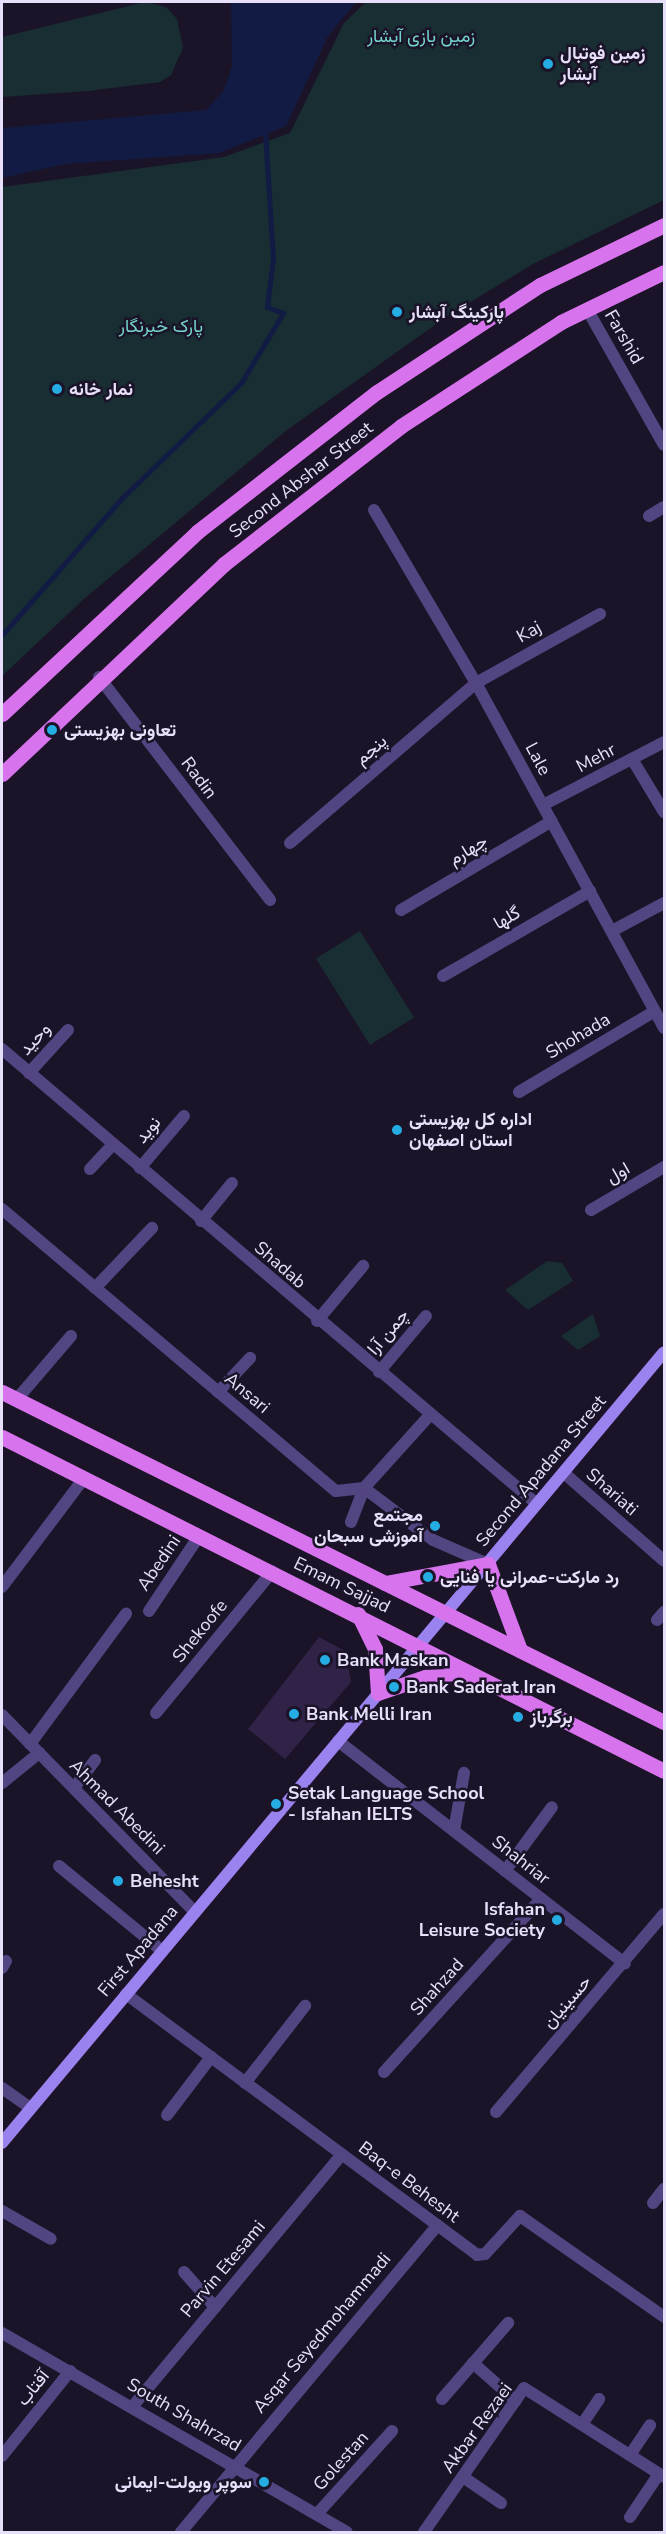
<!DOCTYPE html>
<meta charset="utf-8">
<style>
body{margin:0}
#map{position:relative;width:666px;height:2534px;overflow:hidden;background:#1b1428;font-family:"Nunito Sans",Vazirmatn,sans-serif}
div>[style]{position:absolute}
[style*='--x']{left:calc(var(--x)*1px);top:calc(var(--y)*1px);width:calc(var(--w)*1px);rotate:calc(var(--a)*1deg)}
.green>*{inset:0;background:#182e32;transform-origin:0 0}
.water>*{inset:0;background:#121b43}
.stream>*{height:5px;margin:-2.5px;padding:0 2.5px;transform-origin:2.5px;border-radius:2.5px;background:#121b43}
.building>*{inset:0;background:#312247}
.minor>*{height:12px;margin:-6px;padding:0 6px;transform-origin:6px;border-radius:6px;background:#534581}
.tertiary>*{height:12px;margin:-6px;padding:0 6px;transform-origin:6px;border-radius:6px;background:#534581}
.secondary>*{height:12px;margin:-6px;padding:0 6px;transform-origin:6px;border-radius:6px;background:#9a82ef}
.primary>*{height:15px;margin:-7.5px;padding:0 7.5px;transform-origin:7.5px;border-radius:7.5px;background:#d774ed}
.dots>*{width:16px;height:16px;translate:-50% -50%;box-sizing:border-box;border:3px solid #1b1428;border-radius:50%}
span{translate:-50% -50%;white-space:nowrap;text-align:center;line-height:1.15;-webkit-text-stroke:5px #1b1428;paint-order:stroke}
.park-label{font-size:18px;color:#73d3cd}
.poi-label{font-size:18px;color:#e8e0fb;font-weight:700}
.left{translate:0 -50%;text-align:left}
.right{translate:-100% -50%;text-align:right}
.street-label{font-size:18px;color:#e8e0fb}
.frame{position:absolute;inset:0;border:3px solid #e8e0fb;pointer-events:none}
</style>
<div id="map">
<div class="green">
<div style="clip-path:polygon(145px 2px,166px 7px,177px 19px,183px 48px,171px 75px,160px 82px,88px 91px,2px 97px,2px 37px)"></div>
<div style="clip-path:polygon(366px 2px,664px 2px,664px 200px,533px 264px,449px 315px,287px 430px,85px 598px,2px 676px,2px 187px,224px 157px,290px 133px,344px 23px)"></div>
<div style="left:360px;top:931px;width:102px;height:52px;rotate:58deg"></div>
<div style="clip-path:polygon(547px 1261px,562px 1263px,573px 1281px,528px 1310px,505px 1290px)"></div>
<div style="clip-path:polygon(593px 1314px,600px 1336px,578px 1350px,561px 1336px)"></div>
</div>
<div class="water">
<div style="clip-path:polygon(231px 2px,356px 2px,328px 36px,286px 126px,219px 153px,65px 164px,2px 178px,2px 128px,206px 110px,224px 90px,232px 66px)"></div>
</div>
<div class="stream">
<div style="--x:2;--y:635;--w:184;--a:-48.8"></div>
<div style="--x:123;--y:497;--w:164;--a:-44"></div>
<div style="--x:241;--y:383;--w:82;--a:-59"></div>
<div style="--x:283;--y:313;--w:17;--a:-159"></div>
<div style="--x:267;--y:307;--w:49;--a:-83"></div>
<div style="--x:273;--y:258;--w:126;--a:-93.6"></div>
</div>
<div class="building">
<div style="clip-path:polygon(319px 1637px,345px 1651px,351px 1682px,285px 1759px,248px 1729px)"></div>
</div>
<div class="minor">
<div style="--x:587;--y:309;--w:156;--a:60.5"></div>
<div style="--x:374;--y:510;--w:201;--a:59.5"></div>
<div style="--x:476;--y:683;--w:393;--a:61.4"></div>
<div style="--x:649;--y:516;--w:17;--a:-31"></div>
<div style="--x:99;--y:677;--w:281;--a:52.5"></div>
<div style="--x:632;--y:759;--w:62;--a:58.9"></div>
<div style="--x:543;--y:805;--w:136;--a:-27.5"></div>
<div style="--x:290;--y:843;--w:245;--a:-40.7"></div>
<div style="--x:476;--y:683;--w:142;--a:-29.1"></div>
<div style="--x:401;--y:910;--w:175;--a:-30.5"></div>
<div style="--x:612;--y:931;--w:59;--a:-28.3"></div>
<div style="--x:443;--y:976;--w:170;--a:-30"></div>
<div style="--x:2;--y:1049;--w:702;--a:40.38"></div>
<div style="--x:29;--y:1073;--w:58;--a:-47.8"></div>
<div style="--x:519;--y:1092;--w:158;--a:-30.8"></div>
<div style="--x:140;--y:1168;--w:68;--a:-49.8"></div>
<div style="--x:90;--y:1169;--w:33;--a:-47"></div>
<div style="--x:2;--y:1209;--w:437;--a:40.2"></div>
<div style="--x:336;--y:1491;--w:28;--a:-6"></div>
<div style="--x:364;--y:1488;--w:86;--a:37"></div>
<div style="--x:433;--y:1540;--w:60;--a:23.6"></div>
<div style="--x:591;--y:1210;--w:85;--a:-30.5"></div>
<div style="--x:201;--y:1221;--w:49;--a:-50.8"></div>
<div style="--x:95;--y:1288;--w:83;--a:-46.5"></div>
<div style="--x:317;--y:1321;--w:72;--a:-50.1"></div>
<div style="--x:379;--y:1372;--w:73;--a:-50"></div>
<div style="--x:218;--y:1392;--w:47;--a:-46.7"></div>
<div style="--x:17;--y:1399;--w:83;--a:-49.4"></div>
<div style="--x:564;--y:1473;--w:133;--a:41.3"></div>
<div style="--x:351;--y:1522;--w:36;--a:-69"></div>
<div style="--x:364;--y:1488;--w:98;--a:-47.9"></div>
<div style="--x:2;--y:1587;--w:136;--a:-53"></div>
<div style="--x:149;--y:1611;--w:90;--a:-56.3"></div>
<div style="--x:657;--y:1620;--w:11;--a:-49"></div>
<div style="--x:156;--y:1713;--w:183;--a:-50.6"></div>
<div style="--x:2;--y:1715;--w:276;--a:45.6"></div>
<div style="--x:338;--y:1741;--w:363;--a:37.8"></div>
<div style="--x:30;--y:1744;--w:162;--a:-53.6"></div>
<div style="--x:2;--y:1783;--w:48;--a:-39"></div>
<div style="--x:74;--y:1788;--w:35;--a:-53"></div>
<div style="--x:454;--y:1831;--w:59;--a:-80.2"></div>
<div style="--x:59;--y:1866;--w:134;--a:39.5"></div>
<div style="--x:505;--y:1871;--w:79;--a:-53.7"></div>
<div style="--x:2;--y:1968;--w:8;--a:-60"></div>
<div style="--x:126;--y:1994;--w:437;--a:36.6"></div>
<div style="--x:477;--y:2255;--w:8;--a:-7"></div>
<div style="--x:485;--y:2254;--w:52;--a:-47.4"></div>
<div style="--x:520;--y:2216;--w:176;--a:35"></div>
<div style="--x:384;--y:2072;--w:234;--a:-47.8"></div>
<div style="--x:245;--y:2083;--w:98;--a:-52.1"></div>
<div style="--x:2;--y:2088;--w:35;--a:35"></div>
<div style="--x:496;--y:2112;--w:260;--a:-49.7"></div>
<div style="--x:167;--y:2115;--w:73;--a:-52.8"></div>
<div style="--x:653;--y:2203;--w:18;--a:-52"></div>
<div style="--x:2;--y:2211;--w:56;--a:29.7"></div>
<div style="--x:184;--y:2272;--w:47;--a:48.5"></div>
<div style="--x:473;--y:2363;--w:57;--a:41.5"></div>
<div style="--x:442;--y:2399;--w:101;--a:-49"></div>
<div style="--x:133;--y:2406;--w:327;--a:-50.3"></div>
<div style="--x:583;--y:2423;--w:29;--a:-56"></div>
<div style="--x:630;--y:2455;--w:36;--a:-56"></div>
<div style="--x:2;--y:2456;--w:109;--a:-51.3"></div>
<div style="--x:463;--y:2477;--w:46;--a:34.4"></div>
<div style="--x:317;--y:2514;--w:112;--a:-47.9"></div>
<div style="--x:630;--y:2517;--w:52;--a:-56"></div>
<div style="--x:181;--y:2532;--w:400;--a:-50.1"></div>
<div style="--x:424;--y:2532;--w:175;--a:-55.2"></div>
<div style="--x:524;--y:2388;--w:166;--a:32.4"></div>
</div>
<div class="tertiary">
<div style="--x:2;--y:2333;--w:398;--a:30"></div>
</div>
<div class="secondary">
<div style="--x:2;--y:2143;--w:1031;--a:-50.07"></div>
</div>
<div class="primary">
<div style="--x:2;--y:714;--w:267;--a:-43"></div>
<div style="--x:197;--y:532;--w:228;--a:-37.9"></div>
<div style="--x:377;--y:392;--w:195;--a:-33.3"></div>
<div style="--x:540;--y:285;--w:138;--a:-25.8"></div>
<div style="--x:2;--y:774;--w:306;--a:-43.4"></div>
<div style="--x:224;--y:564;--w:224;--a:-37.9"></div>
<div style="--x:401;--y:426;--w:191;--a:-33"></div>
<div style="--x:561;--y:322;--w:114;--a:-25.9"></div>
<div style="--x:2;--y:1392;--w:740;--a:26.5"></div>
<div style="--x:2;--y:1437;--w:741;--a:26.77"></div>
<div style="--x:385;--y:1583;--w:105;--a:-10.5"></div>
<div style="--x:488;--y:1564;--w:92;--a:69.6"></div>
<div style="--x:358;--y:1614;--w:39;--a:64"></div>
<div style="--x:375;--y:1649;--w:44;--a:86.1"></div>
<div style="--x:378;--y:1693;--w:50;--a:-18.8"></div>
<div style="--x:425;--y:1677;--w:47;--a:-2.4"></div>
</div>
<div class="dots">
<div style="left:548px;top:64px;background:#24ace3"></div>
<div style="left:397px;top:312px;background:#24ace3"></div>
<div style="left:57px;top:389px;background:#24ace3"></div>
<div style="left:52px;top:730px;background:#24ace3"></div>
<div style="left:397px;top:1130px;background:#24ace3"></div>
<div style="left:435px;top:1526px;background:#24ace3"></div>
<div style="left:428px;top:1577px;background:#24ace3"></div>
<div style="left:325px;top:1660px;background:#24ace3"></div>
<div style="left:394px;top:1687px;background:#24ace3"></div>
<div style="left:294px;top:1714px;background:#24ace3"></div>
<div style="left:518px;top:1717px;background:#24ace3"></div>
<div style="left:276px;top:1804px;background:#24ace3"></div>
<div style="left:118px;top:1881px;background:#24ace3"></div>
<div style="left:557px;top:1920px;background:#24ace3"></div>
<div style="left:264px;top:2482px;background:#24ace3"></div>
</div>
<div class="park-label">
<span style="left:421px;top:36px">زمین بازی آبشار</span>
<span style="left:161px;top:326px">پارک خبرنگار</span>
</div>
<div class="poi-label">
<span class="left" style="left:560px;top:64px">زمین فوتبال<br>آبشار</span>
<span class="left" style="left:409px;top:312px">پارکینگ آبشار</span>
<span class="left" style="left:69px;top:389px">نمار خانه</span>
<span class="left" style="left:64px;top:730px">تعاونی بهزیستی</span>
<span class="left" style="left:409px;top:1130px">اداره کل بهزیستی<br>استان اصفهان</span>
<span class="right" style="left:423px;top:1526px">مجتمع<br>آموزشی سبحان</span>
<span class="left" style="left:440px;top:1577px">رد مارکت-عمرانی یا فنایی</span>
<span class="left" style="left:337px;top:1660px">Bank Maskan</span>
<span class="left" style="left:406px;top:1687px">Bank Saderat Iran</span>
<span class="left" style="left:306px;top:1714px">Bank Melli Iran</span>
<span class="left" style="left:530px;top:1717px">برگرباز</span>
<span class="left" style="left:288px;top:1804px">Setak Language School<br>- Isfahan IELTS</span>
<span class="left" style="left:130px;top:1881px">Behesht</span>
<span class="right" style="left:545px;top:1920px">Isfahan<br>Leisure Society</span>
<span class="right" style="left:252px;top:2482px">سوپر ویولت-ایمانی</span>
</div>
<div class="street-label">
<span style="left:624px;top:337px;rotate:60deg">Farshid</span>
<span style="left:301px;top:480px;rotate:-38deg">Second Abshar Street</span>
<span style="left:529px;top:632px;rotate:-29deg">Kaj</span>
<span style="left:371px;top:750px;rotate:-41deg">پنجم</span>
<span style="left:596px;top:758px;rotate:-28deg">Mehr</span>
<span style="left:538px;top:759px;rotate:62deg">Lale</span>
<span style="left:199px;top:778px;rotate:53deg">Radin</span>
<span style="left:468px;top:850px;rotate:-31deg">چهارم</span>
<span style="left:507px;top:918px;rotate:-30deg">گلها</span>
<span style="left:578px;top:1036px;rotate:-31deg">Shohada</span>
<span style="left:35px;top:1039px;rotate:-48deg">وحید</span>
<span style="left:148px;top:1130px;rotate:-50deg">نوید</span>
<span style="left:618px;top:1173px;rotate:-30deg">اول</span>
<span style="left:280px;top:1265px;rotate:41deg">Shadab</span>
<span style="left:388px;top:1332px;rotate:-50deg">چمن آرا</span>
<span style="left:247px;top:1393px;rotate:40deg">Ansari</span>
<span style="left:541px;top:1471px;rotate:-50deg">Second Apadana Street</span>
<span style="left:612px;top:1492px;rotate:41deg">Shariati</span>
<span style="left:159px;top:1563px;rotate:-56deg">Abedini</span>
<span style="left:342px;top:1585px;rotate:26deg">Emam Sajjad</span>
<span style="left:200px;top:1631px;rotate:-51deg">Shekoofe</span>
<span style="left:117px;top:1807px;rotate:45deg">Ahmad Abedini</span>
<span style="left:521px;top:1860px;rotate:38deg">Shahriar</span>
<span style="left:138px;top:1951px;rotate:-50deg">First Apadana</span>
<span style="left:437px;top:1987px;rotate:-48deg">Shahzad</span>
<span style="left:567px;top:2002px;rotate:-49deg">حسینیان</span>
<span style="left:409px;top:2182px;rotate:37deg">Baq-e Behesht</span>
<span style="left:223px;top:2269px;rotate:-50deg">Parvin Etesami</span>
<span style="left:322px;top:2333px;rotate:-50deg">Asqar Seyedmohammadi</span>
<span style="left:33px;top:2388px;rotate:-51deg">آفتاب</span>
<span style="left:184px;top:2415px;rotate:30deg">South Shahrzad</span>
<span style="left:477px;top:2428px;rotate:-54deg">Akbar Rezaei</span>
<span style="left:341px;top:2461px;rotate:-48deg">Golestan</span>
</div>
<div class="frame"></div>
</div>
